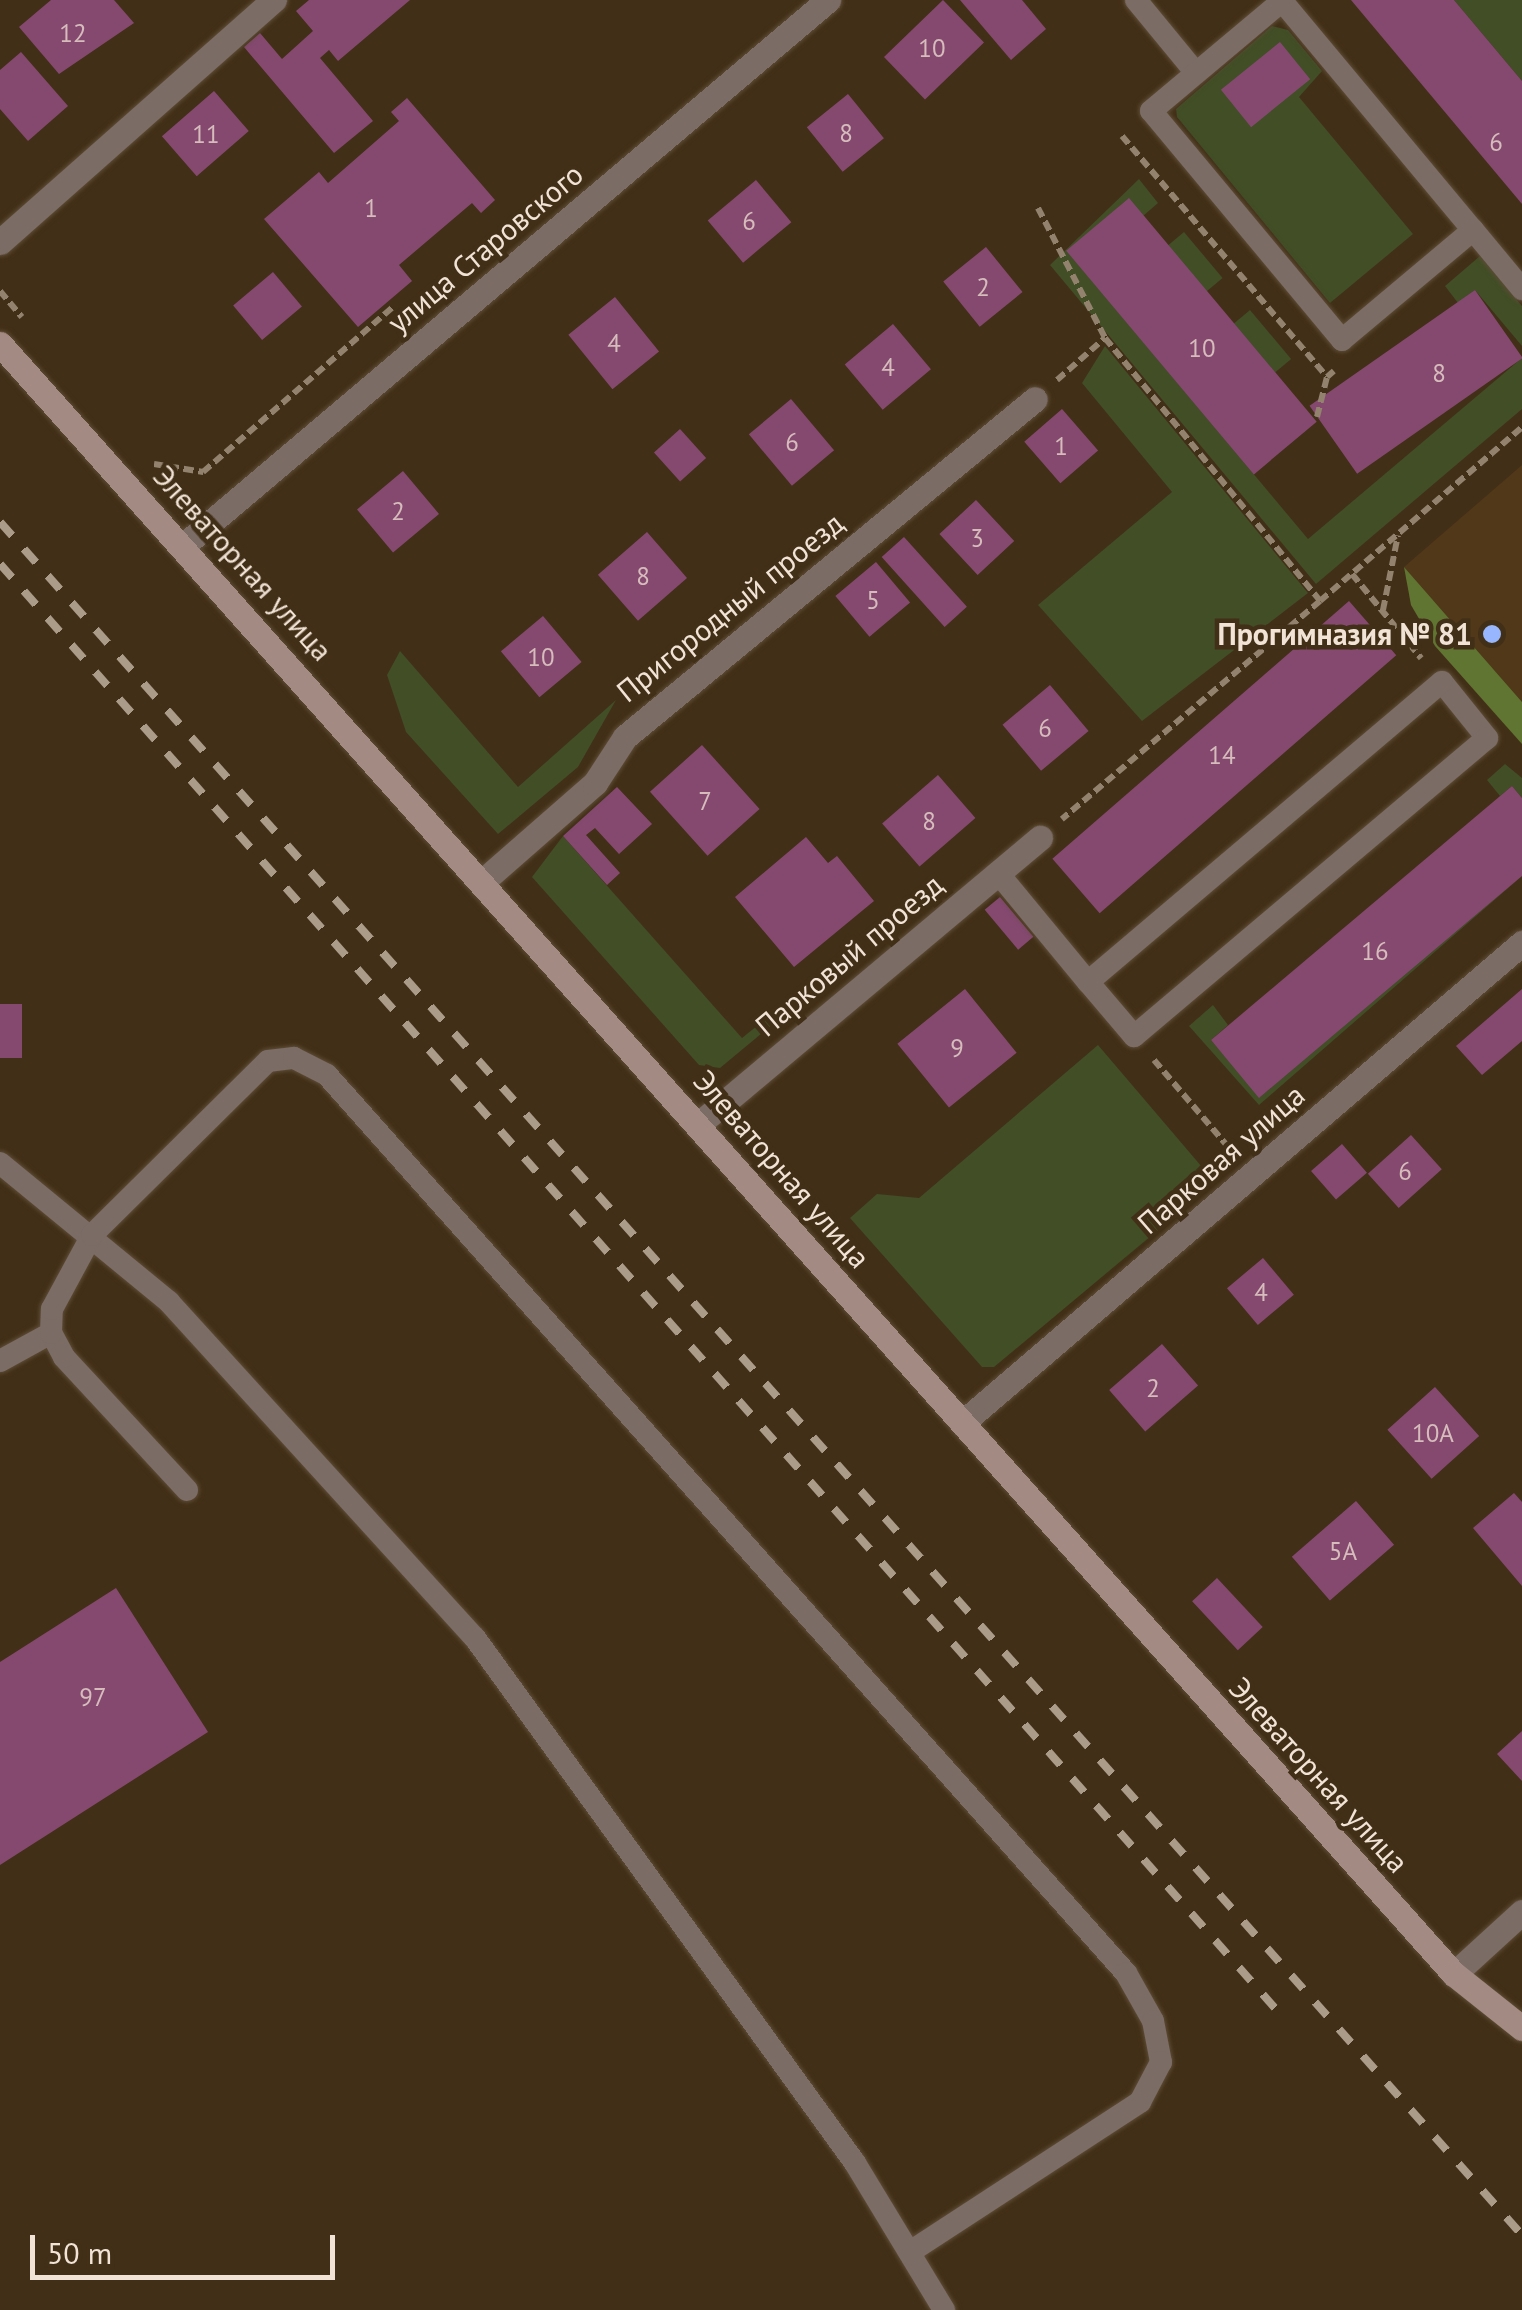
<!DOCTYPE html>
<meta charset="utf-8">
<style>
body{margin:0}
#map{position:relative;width:1522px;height:2310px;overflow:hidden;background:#422f17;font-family:"PT Sans",sans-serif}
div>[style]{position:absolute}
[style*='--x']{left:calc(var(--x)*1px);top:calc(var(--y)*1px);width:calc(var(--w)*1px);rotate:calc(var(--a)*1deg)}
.built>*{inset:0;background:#503819}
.green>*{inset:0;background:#414e26;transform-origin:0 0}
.forest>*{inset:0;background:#607532}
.building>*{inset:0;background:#854970;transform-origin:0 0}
.path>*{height:6px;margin-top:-3px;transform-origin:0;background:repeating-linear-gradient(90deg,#92826e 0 10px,transparent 0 15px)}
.roads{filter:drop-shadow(0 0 2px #5e4c36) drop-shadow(0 0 2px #5e4c36)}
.service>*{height:22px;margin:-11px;padding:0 11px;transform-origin:11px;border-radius:11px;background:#7b6c66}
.minor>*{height:25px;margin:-12.5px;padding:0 12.5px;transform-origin:12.5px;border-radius:12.5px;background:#7b6c66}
.tertiary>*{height:25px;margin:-12.5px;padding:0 12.5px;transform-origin:12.5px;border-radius:12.5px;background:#7b6c66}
.secondary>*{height:25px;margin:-12.5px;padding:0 12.5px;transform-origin:12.5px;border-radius:12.5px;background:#a38b83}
.rail>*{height:8px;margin-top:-4px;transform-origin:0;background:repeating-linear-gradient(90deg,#ab9c8a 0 18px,transparent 0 36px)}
.dots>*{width:28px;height:28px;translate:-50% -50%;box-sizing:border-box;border:5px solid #422f17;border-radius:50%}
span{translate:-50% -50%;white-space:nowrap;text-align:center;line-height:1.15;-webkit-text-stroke:9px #422f17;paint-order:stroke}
.number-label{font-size:25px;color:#d6bdbc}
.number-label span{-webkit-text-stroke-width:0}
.street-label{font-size:30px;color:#f1e4d6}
.poi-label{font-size:30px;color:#f1e4d6;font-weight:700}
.right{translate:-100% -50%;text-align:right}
.scale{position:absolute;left:30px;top:2235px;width:305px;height:45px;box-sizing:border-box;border:5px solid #f1e4d6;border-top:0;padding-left:12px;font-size:30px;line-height:35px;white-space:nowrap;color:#f1e4d6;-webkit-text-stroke:8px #422f17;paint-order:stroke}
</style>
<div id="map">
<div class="built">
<div style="clip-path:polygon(1522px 465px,1522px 702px,1404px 567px)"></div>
</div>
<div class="green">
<div style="clip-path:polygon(1454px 0,1522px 0,1522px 81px)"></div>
<div style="clip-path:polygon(1272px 26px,1288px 30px,1322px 71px,1299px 97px,1413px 234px,1330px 303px,1177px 117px,1176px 109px)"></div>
<div style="clip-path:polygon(1139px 179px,1158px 203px,1143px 216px,1128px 199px,1067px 251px,1308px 539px,1522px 358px,1522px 409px,1316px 584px,1050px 265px)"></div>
<div style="left:1184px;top:232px;width:60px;height:21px;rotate:50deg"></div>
<div style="clip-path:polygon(1480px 256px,1522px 306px,1522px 346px,1475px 290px,1458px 303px,1445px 286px)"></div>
<div style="left:1250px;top:310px;width:64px;height:21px;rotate:50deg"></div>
<div style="clip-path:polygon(1105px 346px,1308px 593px,1142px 721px,1038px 605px,1172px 492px,1082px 383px)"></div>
<div style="clip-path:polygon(400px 651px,518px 787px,616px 700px,578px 767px,498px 834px,406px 732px,387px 675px)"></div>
<div style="clip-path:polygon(1505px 764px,1522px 778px,1522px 798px,1512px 786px,1500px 796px,1487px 780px)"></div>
<div style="clip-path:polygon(563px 836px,742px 1038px,768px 1017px,773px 1024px,720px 1068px,699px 1065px,532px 877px)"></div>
<div style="clip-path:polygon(1522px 876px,1259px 1105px,1189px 1026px,1213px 1005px,1228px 1025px,1211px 1040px,1260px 1097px)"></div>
<div style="clip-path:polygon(1098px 1045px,1202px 1167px,1199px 1196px,994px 1367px,982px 1367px,850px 1218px,877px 1194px,919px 1198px)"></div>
</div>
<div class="forest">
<div style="clip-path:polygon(1404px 567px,1522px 702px,1522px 744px,1435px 646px,1411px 605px)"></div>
</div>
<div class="building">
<div style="clip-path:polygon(51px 0,114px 0,134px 23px,59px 74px,19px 27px)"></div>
<div style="clip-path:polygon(309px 0,410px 0,338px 61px,329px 50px,320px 58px,373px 121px,334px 153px,244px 47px,260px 33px,282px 59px,313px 31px,296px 11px)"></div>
<div style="left:943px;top:0;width:59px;height:82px;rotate:46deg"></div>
<div style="clip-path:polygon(960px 0,1022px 0,1046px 29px,1011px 60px)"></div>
<div style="clip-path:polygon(1351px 0,1454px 0,1522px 81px,1522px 204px)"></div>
<div style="left:1280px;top:42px;width:48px;height:76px;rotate:51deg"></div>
<div style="clip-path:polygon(21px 52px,68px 106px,28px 141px,0 109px,0 70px)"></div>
<div style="left:214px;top:91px;width:53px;height:69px;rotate:49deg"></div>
<div style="left:848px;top:94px;width:57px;height:53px;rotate:51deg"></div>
<div style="clip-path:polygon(407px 98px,495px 200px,481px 213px,472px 203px,399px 265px,412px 281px,358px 327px,264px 219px,319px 172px,328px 183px,399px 121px,391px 112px)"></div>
<div style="left:756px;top:180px;width:55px;height:63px;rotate:50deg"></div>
<div style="left:1129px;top:198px;width:292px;height:82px;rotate:50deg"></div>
<div style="left:986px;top:247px;width:58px;height:55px;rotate:51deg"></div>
<div style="left:273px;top:272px;width:45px;height:52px;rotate:50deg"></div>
<div style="left:1475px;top:290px;width:83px;height:202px;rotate:55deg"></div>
<div style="left:615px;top:297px;width:70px;height:60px;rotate:51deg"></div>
<div style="left:893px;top:324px;width:59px;height:63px;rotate:50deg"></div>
<div style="left:791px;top:399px;width:67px;height:55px;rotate:50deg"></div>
<div style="left:1062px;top:409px;width:55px;height:50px;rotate:49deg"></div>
<div style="left:680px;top:429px;width:39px;height:35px;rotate:48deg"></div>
<div style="left:403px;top:471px;width:56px;height:60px;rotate:50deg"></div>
<div style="left:976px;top:500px;width:56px;height:50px;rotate:47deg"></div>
<div style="left:647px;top:532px;width:61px;height:65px;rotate:49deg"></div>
<div style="left:904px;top:537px;width:94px;height:30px;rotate:48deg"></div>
<div style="left:876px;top:562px;width:53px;height:53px;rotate:50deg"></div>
<div style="left:1349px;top:601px;width:72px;height:393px;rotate:49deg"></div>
<div style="left:543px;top:616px;width:60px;height:55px;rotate:50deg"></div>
<div style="left:1050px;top:685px;width:60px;height:62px;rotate:50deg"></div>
<div style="left:702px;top:745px;width:86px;height:70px;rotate:48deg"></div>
<div style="left:938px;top:775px;width:57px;height:74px;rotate:49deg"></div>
<div style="clip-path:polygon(1512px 786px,1522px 798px,1522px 876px,1259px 1098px,1211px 1040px)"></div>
<div style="clip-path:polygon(617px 787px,652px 824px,619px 854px,595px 828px,586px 835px,620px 873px,607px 885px,563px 836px)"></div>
<div style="clip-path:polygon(806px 837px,828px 863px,837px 856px,874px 901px,794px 967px,735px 897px)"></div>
<div style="left:1000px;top:897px;width:52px;height:20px;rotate:50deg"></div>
<div style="left:965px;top:989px;width:82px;height:87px;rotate:51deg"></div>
<div style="clip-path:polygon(1522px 989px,1522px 1041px,1482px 1075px,1456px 1046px)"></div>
<div style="left:0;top:1004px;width:22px;height:54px"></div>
<div style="left:1411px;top:1135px;width:46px;height:58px;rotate:48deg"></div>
<div style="left:1342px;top:1144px;width:38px;height:41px;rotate:49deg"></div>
<div style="left:1263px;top:1258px;width:48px;height:47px;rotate:50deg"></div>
<div style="left:1162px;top:1344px;width:55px;height:70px;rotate:49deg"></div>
<div style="left:1435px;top:1387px;width:66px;height:64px;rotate:48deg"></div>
<div style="clip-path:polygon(1514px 1493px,1522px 1502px,1522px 1586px,1473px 1528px)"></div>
<div style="left:1356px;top:1501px;width:58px;height:85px;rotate:49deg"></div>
<div style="left:1217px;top:1578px;width:67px;height:34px;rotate:47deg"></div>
<div style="clip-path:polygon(116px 1588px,208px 1732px,0 1865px,0 1662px)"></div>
<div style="clip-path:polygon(1522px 1731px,1522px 1781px,1497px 1754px)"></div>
</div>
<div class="path">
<div style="--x:1122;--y:136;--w:316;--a:49.6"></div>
<div style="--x:1327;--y:377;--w:9;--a:-41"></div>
<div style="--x:1038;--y:208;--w:146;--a:62.7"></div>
<div style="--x:1105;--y:338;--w:340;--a:50.7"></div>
<div style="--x:1320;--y:601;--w:338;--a:139.8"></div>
<div style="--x:0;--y:291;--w:34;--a:50"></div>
<div style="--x:1057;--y:380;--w:64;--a:-41.2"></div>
<div style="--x:1317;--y:417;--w:41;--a:-76"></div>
<div style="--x:154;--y:464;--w:50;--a:9.3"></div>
<div style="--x:203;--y:472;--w:252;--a:-41"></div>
<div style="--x:1352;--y:574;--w:109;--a:50.6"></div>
<div style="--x:1320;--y:601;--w:267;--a:-40.7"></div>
<div style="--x:1383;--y:610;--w:76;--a:-78.7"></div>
<div style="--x:1154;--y:1060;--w:117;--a:49.5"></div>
</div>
<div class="roads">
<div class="service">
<div style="--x:1136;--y:0;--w:94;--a:50.6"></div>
<div style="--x:1282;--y:1;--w:298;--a:50.2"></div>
<div style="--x:1473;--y:230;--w:171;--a:140"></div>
<div style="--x:1342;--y:340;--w:298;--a:-129.8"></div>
<div style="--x:1151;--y:111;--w:171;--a:-40"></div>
<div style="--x:1473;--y:230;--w:77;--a:50.3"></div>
<div style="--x:1442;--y:682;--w:72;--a:51.2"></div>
<div style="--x:1487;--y:738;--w:462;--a:139.8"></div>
<div style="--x:1134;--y:1036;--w:71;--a:-130.4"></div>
<div style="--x:1088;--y:982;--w:464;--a:-40.3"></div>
<div style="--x:998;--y:873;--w:141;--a:50.5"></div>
<div style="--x:0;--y:1163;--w:219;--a:39.4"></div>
<div style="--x:169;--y:1302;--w:454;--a:47.7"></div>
<div style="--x:475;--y:1638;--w:648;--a:54.1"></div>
<div style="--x:855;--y:2163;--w:172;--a:58.8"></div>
<div style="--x:0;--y:1361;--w:58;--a:-28.8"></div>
<div style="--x:187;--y:1490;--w:181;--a:-132.8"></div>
<div style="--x:64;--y:1357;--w:27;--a:-118"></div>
<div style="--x:51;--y:1333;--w:24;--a:-88"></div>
<div style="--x:52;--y:1309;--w:84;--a:-61.6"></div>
<div style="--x:92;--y:1235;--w:247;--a:-44.7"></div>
<div style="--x:268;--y:1061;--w:26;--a:-7"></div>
<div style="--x:294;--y:1058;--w:37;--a:27"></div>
<div style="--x:327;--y:1075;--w:1202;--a:48.34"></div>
<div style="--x:1126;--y:1973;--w:55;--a:60.6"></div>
<div style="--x:1153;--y:2021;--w:42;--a:79"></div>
<div style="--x:1161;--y:2062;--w:45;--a:117.7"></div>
<div style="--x:1140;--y:2102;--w:275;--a:146.9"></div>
</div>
<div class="minor">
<div style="--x:0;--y:242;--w:366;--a:-41.5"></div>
<div style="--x:483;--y:881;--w:149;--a:-41.2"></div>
<div style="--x:595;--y:783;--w:55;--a:-56.9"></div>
<div style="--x:625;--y:737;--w:531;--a:-39.5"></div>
<div style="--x:700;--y:1123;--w:444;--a:-40"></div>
<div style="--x:962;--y:1423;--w:738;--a:-40.6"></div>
<div style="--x:1454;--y:1974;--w:92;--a:-42.4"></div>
</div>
<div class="tertiary">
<div style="--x:184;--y:545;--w:844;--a:-40.24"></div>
</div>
<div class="secondary">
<div style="--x:0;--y:344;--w:2184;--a:48.27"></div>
<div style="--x:1454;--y:1974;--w:87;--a:38.5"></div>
</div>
</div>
<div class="rail">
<div style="--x:0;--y:522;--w:2291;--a:48.38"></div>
<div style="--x:0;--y:564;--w:1937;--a:48.56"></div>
</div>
<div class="dots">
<div style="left:1492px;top:634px;background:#97b6fd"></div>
</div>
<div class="number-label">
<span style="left:73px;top:33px">12</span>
<span style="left:932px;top:48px">10</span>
<span style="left:846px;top:133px">8</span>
<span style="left:206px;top:134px">11</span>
<span style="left:1496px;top:142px">6</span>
<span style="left:371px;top:208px">1</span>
<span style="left:749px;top:221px">6</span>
<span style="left:983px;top:287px">2</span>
<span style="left:614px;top:343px">4</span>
<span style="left:1202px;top:348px">10</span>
<span style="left:888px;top:367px">4</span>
<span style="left:1439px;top:373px">8</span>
<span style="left:792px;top:442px">6</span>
<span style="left:1061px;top:446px">1</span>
<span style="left:398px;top:511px">2</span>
<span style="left:977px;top:538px">3</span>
<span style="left:643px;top:576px">8</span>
<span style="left:873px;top:600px">5</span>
<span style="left:541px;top:657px">10</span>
<span style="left:1045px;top:728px">6</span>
<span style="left:1222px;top:755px">14</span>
<span style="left:705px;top:801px">7</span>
<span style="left:929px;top:821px">8</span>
<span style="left:1375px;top:951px">16</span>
<span style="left:957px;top:1048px">9</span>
<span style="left:1405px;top:1171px">6</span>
<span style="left:1261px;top:1292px">4</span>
<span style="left:1153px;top:1388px">2</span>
<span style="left:1433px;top:1433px">10А</span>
<span style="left:1343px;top:1551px">5А</span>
<span style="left:93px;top:1697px">97</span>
</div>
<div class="street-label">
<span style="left:485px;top:248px;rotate:-40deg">улица Старовского</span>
<span style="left:243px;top:563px;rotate:48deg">Элеваторная улица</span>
<span style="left:730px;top:607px;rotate:-39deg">Пригородный проезд</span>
<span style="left:849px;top:955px;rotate:-40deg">Парковый проезд</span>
<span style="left:1221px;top:1159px;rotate:-41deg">Парковая улица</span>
<span style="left:782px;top:1169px;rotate:49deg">Элеваторная улица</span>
<span style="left:1319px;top:1775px;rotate:48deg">Элеваторная улица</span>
</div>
<div class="poi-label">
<span class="right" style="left:1472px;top:634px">Прогимназия № 81</span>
</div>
<div class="scale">50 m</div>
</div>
